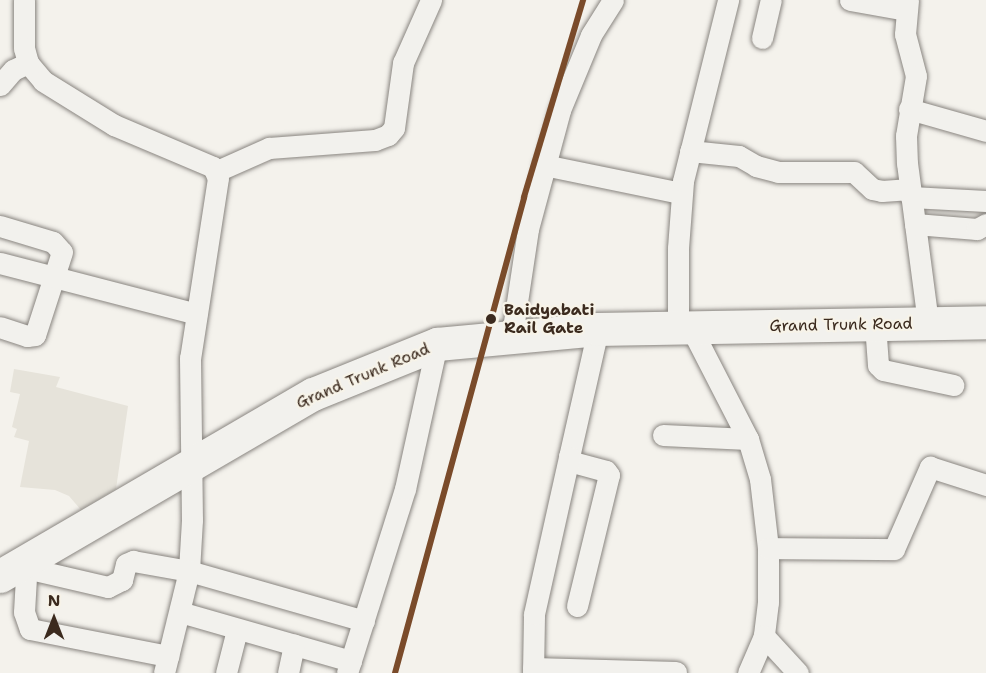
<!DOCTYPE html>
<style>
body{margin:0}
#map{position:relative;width:986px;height:673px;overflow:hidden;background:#f4f2ec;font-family:"Shantell Sans",sans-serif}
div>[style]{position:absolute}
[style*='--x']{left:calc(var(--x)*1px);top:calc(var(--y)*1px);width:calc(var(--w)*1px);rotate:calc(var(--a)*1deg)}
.green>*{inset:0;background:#e6e3da}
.roads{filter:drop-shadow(0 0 2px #898580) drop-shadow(0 0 2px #898580)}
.street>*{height:21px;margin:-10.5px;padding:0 10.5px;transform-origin:10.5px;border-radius:10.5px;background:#f2f1ed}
.primary>*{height:33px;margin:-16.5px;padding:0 16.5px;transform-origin:16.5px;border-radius:16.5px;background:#f2f1ed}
.rail-1>*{height:6px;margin:-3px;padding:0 3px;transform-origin:3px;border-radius:3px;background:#7a4b2a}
.dots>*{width:16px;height:16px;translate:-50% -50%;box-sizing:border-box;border:3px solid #f7f3e8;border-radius:50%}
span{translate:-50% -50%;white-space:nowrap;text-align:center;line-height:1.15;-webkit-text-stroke:4.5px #f7f3e8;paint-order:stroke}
.stop-label{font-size:16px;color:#3b2a1e;font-weight:700}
.left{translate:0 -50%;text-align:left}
.street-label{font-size:16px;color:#3b2a1e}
.north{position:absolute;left:24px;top:589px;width:60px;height:60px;-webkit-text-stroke:4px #f7f3e8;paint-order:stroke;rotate:0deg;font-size:16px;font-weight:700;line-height:24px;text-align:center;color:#3b2a1e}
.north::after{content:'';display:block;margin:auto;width:21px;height:27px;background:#3b2a1e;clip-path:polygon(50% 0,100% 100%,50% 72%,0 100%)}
</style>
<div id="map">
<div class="green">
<div style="clip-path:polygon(14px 369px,60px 377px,56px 387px,128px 406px,116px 489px,81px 510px,69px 496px,55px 490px,20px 487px,29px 441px,14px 437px,17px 429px,12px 427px,20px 394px,10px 392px)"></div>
</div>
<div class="roads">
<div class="street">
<div style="--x:24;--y:0;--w:48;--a:90"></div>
<div style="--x:24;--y:48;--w:16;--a:75"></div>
<div style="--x:28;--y:63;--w:23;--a:50"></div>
<div style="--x:43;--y:81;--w:84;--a:31.8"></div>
<div style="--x:114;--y:125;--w:108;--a:23"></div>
<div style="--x:213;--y:167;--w:12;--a:66"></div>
<div style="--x:218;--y:178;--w:182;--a:98.8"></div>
<div style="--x:190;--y:358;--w:162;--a:89.3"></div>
<div style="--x:192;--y:520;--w:51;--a:93.4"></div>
<div style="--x:189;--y:571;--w:105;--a:103.8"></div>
<div style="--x:850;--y:0;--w:57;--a:10.1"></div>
<div style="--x:908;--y:0;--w:34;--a:95"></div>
<div style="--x:905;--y:34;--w:43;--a:75.3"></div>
<div style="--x:916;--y:76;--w:61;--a:99.5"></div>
<div style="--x:906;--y:136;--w:27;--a:88"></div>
<div style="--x:907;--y:163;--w:161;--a:82.5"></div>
<div style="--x:762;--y:38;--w:39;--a:-77"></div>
<div style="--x:0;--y:85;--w:20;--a:-49"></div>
<div style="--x:13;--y:70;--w:17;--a:-25"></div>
<div style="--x:909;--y:109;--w:80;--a:15.9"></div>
<div style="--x:690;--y:151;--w:49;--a:5.8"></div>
<div style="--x:739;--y:156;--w:20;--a:30"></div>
<div style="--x:756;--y:166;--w:23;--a:15"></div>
<div style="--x:778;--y:172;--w:76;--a:0"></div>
<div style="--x:854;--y:172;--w:25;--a:43"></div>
<div style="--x:872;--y:189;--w:10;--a:11"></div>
<div style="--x:882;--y:191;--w:28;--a:-4"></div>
<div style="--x:544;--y:165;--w:140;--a:11.6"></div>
<div style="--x:217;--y:171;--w:57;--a:-23.9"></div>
<div style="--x:269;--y:148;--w:106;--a:-4.3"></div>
<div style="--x:375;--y:140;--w:14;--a:-21"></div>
<div style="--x:388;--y:135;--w:9;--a:-49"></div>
<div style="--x:394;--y:128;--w:66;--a:-82.1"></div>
<div style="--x:403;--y:63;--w:69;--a:-66"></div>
<div style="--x:911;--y:197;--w:75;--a:3.1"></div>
<div style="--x:915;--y:224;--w:62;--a:4.6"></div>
<div style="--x:977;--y:229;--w:10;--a:-29"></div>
<div style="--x:0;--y:226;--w:55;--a:16.8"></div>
<div style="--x:53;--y:242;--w:13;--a:48"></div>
<div style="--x:62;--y:252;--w:87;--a:108"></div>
<div style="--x:35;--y:335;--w:8;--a:173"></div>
<div style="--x:27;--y:336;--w:28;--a:-162"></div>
<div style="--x:0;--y:263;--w:203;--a:14.5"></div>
<div style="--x:875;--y:324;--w:41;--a:85.8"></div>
<div style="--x:878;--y:365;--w:7;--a:45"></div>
<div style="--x:883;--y:370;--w:72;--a:12.1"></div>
<div style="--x:678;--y:328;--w:80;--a:-90"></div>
<div style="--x:678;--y:248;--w:67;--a:-85.7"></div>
<div style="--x:683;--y:181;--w:187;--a:-76"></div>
<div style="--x:691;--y:328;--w:125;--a:62.8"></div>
<div style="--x:748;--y:439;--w:42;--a:73.3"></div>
<div style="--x:760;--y:479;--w:69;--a:83.4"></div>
<div style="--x:768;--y:548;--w:54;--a:90"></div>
<div style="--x:768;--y:602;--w:34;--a:97"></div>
<div style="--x:764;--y:636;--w:40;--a:113.4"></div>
<div style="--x:512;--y:335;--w:107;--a:-81.4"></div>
<div style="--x:528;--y:229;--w:123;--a:-74.9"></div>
<div style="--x:560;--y:110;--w:81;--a:-67.5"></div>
<div style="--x:591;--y:35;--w:41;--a:-57.8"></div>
<div style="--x:663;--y:435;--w:85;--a:2.7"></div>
<div style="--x:768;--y:548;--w:126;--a:0.5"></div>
<div style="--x:894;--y:549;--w:90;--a:-66.3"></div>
<div style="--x:930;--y:467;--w:59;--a:17.8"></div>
<div style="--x:27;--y:560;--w:52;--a:93.3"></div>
<div style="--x:24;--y:612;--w:18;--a:71"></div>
<div style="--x:30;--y:629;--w:141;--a:11.1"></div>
<div style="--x:26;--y:568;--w:84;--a:13"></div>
<div style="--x:108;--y:587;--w:16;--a:-27"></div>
<div style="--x:122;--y:580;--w:16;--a:-76"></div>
<div style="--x:126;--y:564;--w:8;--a:-23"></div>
<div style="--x:133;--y:561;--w:57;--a:10.1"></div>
<div style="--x:189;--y:571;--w:182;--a:15.9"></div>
<div style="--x:577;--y:606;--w:135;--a:-76.3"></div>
<div style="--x:609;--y:475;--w:5;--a:-127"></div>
<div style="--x:606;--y:471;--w:35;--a:-165"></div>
<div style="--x:572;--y:462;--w:6;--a:-121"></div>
<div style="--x:569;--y:457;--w:131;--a:-77.2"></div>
<div style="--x:180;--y:612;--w:178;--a:16"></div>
<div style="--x:764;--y:636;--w:50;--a:47.4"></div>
<div style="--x:533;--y:668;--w:143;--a:1.6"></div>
<div style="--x:226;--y:673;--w:44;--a:-75.7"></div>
<div style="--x:288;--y:673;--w:29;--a:-78"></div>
<div style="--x:347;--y:673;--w:193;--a:-72.5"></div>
<div style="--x:405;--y:489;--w:148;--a:-77.6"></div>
<div style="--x:533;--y:673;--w:59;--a:-89"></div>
<div style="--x:534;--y:614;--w:161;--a:-77.4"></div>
</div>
<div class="primary">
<div style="--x:0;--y:576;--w:362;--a:-30.2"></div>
<div style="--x:313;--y:394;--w:134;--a:-22"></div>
<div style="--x:437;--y:344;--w:162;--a:-5.3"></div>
<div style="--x:598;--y:329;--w:388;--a:-1"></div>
</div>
</div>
<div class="rail-1">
<div style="--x:395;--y:673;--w:493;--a:-74.8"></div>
<div style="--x:524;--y:197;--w:206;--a:-73.3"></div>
</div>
<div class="dots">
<div style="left:491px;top:319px;background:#3b2a1e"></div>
</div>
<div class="stop-label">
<span class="left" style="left:504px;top:319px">Baidyabati<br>Rail Gate</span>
</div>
<div class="street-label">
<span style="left:841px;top:325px;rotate:-1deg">Grand Trunk Road</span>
<span style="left:363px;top:376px;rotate:-23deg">Grand Trunk Road</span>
</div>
<div class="north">N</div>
</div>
